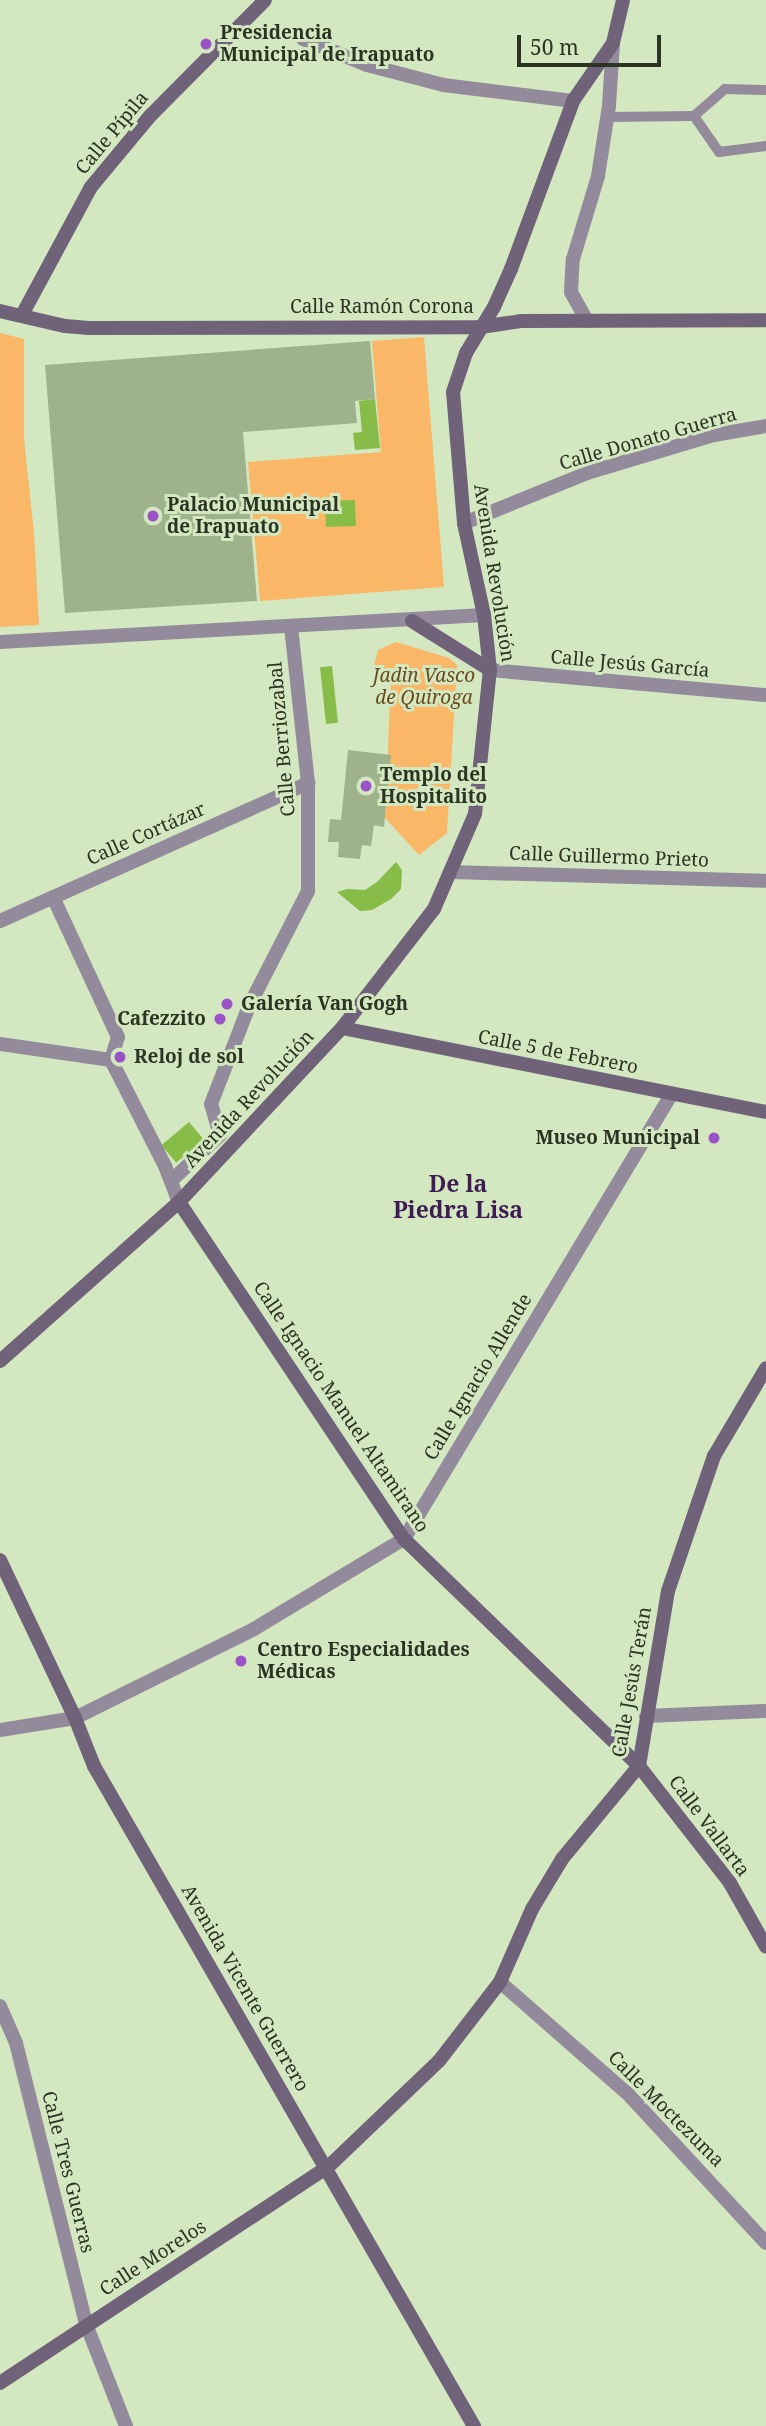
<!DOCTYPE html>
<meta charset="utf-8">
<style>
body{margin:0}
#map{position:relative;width:766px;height:2426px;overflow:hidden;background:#d3e8c0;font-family:"Noto Serif",serif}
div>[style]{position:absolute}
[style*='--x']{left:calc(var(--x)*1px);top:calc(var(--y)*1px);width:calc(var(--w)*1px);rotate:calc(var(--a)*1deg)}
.green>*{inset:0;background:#f9b767}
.water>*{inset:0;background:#88bc48;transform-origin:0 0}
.building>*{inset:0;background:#9eb28c}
.lane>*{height:10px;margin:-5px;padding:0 5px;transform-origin:5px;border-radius:5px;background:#938b9b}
.street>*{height:14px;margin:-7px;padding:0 7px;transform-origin:7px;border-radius:7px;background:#938b9b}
.secondary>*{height:14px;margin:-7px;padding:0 7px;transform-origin:7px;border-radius:7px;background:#6f6279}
.dots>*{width:19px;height:19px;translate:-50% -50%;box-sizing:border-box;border:4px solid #d3e8c0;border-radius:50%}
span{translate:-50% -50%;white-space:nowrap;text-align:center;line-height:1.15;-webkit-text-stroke:6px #d3e8c0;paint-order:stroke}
.poi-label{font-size:19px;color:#2b3323;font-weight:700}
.left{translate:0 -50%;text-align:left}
.right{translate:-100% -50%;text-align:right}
.street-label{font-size:19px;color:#2b3323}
.park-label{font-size:19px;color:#6c4a1f;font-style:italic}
.quarter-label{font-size:23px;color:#3e1c53;font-weight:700}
.scale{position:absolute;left:517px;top:35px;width:144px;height:32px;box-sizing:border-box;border:4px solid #2b3323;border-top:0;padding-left:9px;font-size:21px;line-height:24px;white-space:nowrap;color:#2b3323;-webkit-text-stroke:5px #d3e8c0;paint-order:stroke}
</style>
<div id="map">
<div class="green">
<div style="clip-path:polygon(0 333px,24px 339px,24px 439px,34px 532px,39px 625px,0 627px)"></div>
<div style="clip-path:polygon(424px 337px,444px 587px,260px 601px,248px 462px,381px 452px,372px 341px)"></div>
<div style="clip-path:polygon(396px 642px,449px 658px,457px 665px,447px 833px,419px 855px,385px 818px,391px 679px,374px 665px,378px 650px)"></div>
</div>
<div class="water">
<div style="clip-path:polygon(375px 399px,380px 448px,355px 450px,353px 433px,362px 432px,359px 401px)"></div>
<div style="left:355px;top:500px;width:26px;height:30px;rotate:88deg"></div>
<div style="left:332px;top:666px;width:57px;height:12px;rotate:84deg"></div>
<div style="clip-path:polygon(396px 862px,402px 870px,401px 889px,391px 899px,372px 910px,360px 911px,337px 892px,347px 889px,365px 890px,377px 882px)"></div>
<div style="left:189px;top:1122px;width:23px;height:36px;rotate:50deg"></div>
</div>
<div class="building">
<div style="clip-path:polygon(370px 341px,375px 399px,355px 401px,357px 423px,243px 432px,257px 601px,65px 613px,45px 365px)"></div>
<div style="clip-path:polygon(348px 750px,391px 755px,384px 827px,374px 825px,371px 846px,362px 845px,360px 859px,338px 857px,339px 842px,328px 842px,330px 819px,341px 820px)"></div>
<div style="clip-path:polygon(224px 996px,235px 1000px,229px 1012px,218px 1007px)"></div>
</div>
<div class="lane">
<div style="--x:694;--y:116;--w:41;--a:-41.1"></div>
<div style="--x:725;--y:89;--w:41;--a:1.4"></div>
<div style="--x:608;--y:117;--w:86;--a:-0.7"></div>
<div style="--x:694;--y:116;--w:44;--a:55.2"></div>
<div style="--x:719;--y:152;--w:47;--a:-7.3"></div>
</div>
<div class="street">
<div style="--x:303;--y:39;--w:69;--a:22.1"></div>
<div style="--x:367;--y:65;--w:79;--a:14.7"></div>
<div style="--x:443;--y:85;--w:131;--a:7"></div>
<div style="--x:587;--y:321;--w:33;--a:-119"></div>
<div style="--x:571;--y:292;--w:33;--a:-87"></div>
<div style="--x:573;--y:259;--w:87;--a:-73.2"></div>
<div style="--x:598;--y:176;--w:71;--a:-81.1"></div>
<div style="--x:609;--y:106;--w:63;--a:-86.4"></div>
<div style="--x:464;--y:523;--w:133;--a:-22.1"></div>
<div style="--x:587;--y:473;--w:133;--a:-16.7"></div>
<div style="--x:714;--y:435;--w:53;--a:-9.8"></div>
<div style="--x:0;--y:642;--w:485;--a:-3.2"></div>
<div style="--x:490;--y:670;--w:277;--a:5.2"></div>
<div style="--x:451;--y:872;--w:315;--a:1.6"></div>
<div style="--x:53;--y:897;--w:154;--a:65.1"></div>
<div style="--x:118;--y:1037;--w:24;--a:107"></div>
<div style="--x:111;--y:1060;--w:119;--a:63"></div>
<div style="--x:165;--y:1166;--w:39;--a:69"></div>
<div style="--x:0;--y:921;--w:338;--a:-24.1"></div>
<div style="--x:0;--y:1044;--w:112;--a:8.2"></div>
<div style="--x:171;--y:1181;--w:67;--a:-43.2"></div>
<div style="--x:220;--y:1135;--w:32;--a:-106"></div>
<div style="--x:211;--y:1104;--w:105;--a:-68.8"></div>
<div style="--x:249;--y:1006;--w:129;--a:-62.8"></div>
<div style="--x:308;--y:891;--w:108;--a:-90"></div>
<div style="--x:308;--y:783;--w:157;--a:-96.2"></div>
<div style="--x:646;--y:1716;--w:120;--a:-2.4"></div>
<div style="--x:0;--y:1730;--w:76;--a:-9.1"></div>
<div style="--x:75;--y:1718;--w:200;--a:-26.4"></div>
<div style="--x:254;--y:1629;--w:175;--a:-31"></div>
<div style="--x:404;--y:1539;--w:518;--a:-58.98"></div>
<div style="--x:500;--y:1982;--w:170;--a:41.2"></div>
<div style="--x:628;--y:2094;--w:203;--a:47.2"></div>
<div style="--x:0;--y:2006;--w:40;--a:66.6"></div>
<div style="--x:16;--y:2043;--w:290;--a:76"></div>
<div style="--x:86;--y:2324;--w:110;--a:68.6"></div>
</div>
<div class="secondary">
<div style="--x:0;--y:311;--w:67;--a:13"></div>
<div style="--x:65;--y:326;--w:24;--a:5"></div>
<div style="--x:89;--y:328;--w:392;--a:-0.1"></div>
<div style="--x:481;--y:327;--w:40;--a:-8.5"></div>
<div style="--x:521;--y:321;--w:245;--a:-0.2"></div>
<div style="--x:22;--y:315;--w:145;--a:-61.7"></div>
<div style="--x:91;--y:187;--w:92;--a:-50.3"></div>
<div style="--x:150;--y:116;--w:163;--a:-45.2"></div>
<div style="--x:412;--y:621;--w:92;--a:32.1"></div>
<div style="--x:342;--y:1028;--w:432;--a:11.2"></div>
<div style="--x:179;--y:1202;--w:405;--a:56.3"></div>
<div style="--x:404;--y:1539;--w:327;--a:44"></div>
<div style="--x:639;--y:1766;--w:148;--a:52.1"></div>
<div style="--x:730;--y:1883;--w:73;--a:60.6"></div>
<div style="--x:0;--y:1361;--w:239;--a:-41.6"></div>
<div style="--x:179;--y:1202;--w:238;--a:-46.9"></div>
<div style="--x:342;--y:1028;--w:150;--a:-52.3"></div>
<div style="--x:434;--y:909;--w:103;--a:-66.7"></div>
<div style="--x:475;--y:814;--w:145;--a:-84.1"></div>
<div style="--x:490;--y:670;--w:55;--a:-96.2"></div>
<div style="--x:484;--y:615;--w:94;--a:-102.3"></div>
<div style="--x:464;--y:523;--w:131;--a:-94.8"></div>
<div style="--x:453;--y:392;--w:41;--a:-71.6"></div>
<div style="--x:466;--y:353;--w:54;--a:-58.7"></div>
<div style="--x:494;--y:307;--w:42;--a:-65.9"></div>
<div style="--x:511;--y:269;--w:179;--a:-69.7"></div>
<div style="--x:573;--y:101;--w:70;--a:-55.4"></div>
<div style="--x:613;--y:43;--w:44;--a:-76.9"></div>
<div style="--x:0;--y:1560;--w:175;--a:64.6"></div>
<div style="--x:75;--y:1718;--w:52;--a:68.4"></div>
<div style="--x:94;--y:1766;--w:762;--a:60.07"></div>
<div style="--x:0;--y:2383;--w:393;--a:-33.4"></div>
<div style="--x:328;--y:2167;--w:153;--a:-43.7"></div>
<div style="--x:439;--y:2061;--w:100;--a:-52.3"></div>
<div style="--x:500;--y:1982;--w:80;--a:-66.3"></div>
<div style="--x:532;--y:1909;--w:58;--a:-59"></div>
<div style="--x:562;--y:1859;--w:121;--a:-50.4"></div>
<div style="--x:639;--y:1766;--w:177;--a:-80.6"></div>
<div style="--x:668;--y:1591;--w:143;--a:-71.2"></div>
<div style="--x:714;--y:1456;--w:102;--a:-59.4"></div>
</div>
<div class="dots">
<div style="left:206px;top:44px;background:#9953c6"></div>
<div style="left:153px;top:516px;background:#9953c6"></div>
<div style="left:366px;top:786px;background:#9953c6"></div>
<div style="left:227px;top:1004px;background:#9953c6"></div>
<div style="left:220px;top:1019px;background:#9953c6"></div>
<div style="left:120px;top:1057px;background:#9953c6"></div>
<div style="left:714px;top:1138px;background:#9953c6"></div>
<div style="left:241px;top:1661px;background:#9953c6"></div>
</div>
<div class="poi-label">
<span class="left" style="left:220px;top:44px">Presidencia<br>Municipal de Irapuato</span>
<span class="left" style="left:167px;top:516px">Palacio Municipal<br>de Irapuato</span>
<span class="left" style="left:380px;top:786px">Templo del<br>Hospitalito</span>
<span class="left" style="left:241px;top:1004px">Galería Van Gogh</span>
<span class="right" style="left:206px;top:1019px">Cafezzito</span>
<span class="left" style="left:134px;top:1057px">Reloj de sol</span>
<span class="right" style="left:700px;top:1138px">Museo Municipal</span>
<span class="left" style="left:257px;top:1661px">Centro Especialidades<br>Médicas</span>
</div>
<div class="street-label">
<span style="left:112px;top:133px;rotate:-50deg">Calle Pípila</span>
<span style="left:382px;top:307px">Calle Ramón Corona</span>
<span style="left:648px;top:439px;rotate:-16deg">Calle Donato Guerra</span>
<span style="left:494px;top:573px;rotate:81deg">Avenida Revolución</span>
<span style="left:630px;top:664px;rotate:5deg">Calle Jesús García</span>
<span style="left:282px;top:739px;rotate:-95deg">Calle Berriozabal</span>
<span style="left:146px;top:834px;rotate:-24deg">Calle Cortázar</span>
<span style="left:609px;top:857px;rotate:2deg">Calle Guillermo Prieto</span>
<span style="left:558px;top:1052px;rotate:11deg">Calle 5 de Febrero</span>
<span style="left:249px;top:1099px;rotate:-47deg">Avenida Revolución</span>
<span style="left:478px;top:1377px;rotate:-59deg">Calle Ignacio Allende</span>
<span style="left:341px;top:1407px;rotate:56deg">Calle Ignacio Manuel Altamirano</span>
<span style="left:632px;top:1682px;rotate:-80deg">Calle Jesús Terán</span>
<span style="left:709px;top:1826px;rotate:53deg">Calle Vallarta</span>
<span style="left:245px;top:1988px;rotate:60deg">Avenida Vicente Guerrero</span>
<span style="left:666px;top:2109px;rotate:45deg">Calle Moctezuma</span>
<span style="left:68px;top:2172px;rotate:76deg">Calle Tres Guerras</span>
<span style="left:153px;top:2258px;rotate:-33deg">Calle Morelos</span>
</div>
<div class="park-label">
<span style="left:424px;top:687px">Jadin Vasco<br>de Quiroga</span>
</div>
<div class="quarter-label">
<span style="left:458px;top:1196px">De la<br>Piedra Lisa</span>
</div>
<div class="scale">50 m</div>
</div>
